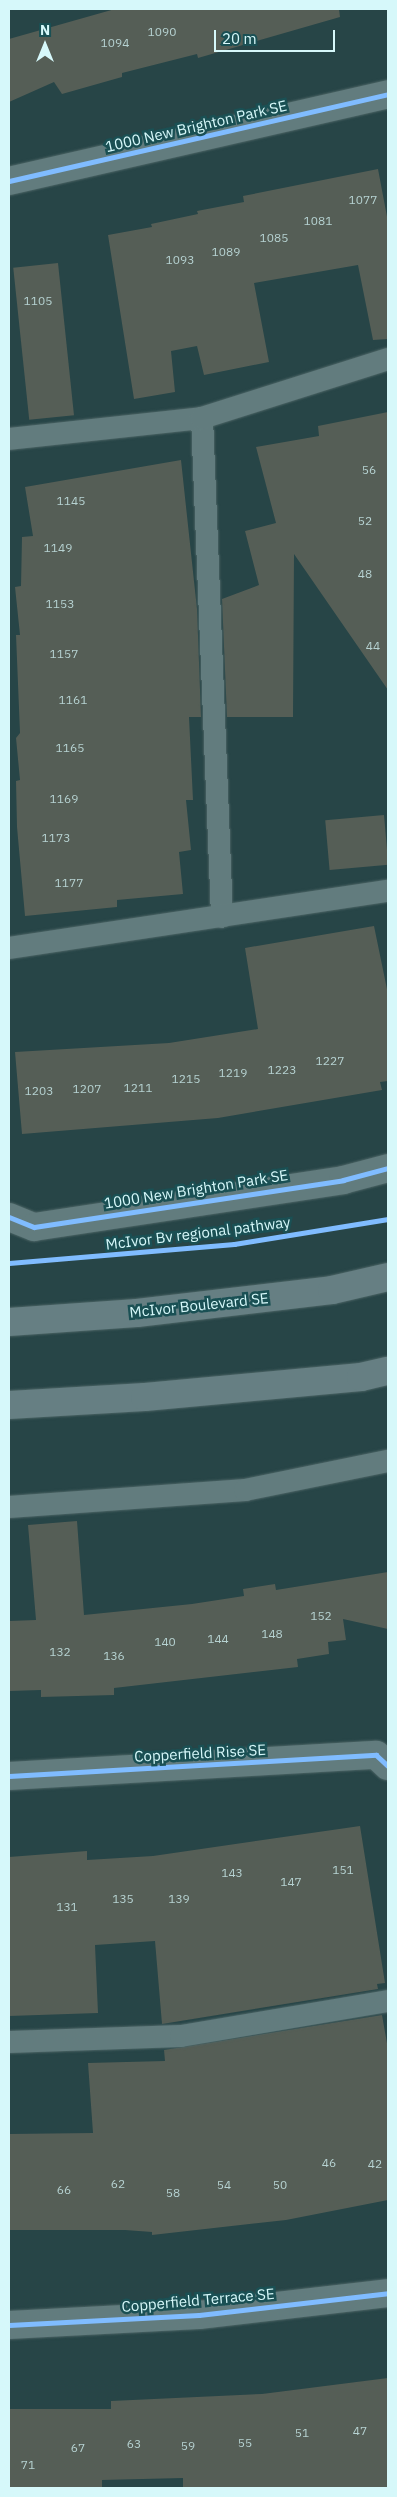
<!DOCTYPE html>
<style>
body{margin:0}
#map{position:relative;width:397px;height:2497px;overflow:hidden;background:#274547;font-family:"IBM Plex Sans",sans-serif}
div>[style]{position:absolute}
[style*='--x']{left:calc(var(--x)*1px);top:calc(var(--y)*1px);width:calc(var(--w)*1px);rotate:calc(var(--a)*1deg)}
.building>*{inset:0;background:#555e56;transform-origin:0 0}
.roads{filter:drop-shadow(0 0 1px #4c6465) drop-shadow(0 0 1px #4c6465)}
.service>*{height:22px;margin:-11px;padding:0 11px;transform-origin:11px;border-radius:11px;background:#627c7e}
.minor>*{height:28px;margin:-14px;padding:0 14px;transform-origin:14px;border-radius:14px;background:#627c7e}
.secondary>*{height:28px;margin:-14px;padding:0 14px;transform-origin:14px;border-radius:14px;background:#667f83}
.cycleway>*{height:5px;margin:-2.5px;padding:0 2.5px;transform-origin:2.5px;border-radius:2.5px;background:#80bcff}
span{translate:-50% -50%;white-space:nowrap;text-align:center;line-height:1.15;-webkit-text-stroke:5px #1a5054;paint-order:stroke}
.number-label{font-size:12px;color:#b6d2d1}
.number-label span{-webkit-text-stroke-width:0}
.street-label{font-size:15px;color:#d6f8fa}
.frame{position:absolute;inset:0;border:10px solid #d6f8fa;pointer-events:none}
.north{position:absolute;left:20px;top:20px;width:50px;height:50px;-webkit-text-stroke:4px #1a5054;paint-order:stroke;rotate:0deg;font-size:14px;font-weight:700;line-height:20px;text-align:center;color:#d6f8fa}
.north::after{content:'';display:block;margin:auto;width:18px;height:22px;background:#d6f8fa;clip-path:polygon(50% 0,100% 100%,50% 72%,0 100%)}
.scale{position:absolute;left:214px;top:30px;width:121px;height:22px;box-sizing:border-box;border:2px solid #d6f8fa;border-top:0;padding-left:6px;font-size:15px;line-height:18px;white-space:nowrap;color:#d6f8fa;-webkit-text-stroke:4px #1a5054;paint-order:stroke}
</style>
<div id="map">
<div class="building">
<div style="clip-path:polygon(115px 9px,339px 9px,340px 17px,198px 58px,197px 54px,122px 73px,122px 77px,62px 94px,54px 82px,9px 102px,9px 39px)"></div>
<div style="clip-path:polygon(378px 169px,388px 222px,388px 339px,373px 340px,358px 265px,254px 283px,269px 362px,204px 375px,197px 346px,171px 351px,175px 392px,134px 399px,108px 235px,152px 227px,151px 224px,198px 214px,197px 211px,244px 202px,243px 196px)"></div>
<div style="left:58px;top:263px;width:153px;height:45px;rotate:84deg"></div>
<div style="clip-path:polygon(388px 412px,388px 690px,294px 554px,293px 717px,227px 717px,222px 599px,259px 585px,245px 531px,276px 523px,256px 447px,319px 436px,318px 426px)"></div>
<div style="clip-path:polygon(181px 460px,197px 609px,201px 717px,189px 717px,193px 800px,186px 800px,191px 850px,179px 852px,183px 894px,117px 900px,117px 907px,25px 916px,17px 827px,16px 781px,20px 780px,16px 738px,20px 733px,16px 635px,20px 635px,15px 587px,21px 586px,22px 537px,33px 536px,25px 487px)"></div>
<div style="left:384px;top:815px;width:50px;height:59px;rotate:85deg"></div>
<div style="clip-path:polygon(374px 926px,388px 994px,388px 1081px,380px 1082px,382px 1090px,218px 1118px,22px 1134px,15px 1052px,169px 1043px,258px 1029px,245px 948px)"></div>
<div style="clip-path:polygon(77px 1521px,84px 1615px,192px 1604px,244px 1596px,243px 1589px,275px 1584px,276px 1590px,388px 1572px,388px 1629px,343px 1619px,346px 1640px,328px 1642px,329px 1654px,297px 1659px,298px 1667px,114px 1688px,114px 1695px,41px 1697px,41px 1690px,9px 1691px,9px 1621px,36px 1620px,28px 1525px)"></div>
<div style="clip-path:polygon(360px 1826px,385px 1983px,377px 1984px,378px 1989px,162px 2024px,155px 1941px,95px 1945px,98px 2013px,9px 2016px,9px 1857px,87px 1851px,87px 1860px,153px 1856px)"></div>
<div style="clip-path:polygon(382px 2015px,388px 2049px,388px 2200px,286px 2220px,152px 2235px,152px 2232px,125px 2230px,9px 2230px,9px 2134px,93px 2133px,88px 2063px,165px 2061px,164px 2050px)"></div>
<div style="clip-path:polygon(388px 2378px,388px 2488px,183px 2488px,183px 2478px,102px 2480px,102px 2488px,9px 2488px,9px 2409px,111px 2409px,111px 2401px,262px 2394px)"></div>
</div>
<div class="roads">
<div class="service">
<div style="--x:202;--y:418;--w:499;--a:87.7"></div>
<div style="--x:9;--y:439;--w:194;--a:-6.2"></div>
<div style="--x:202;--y:418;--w:195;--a:-17.6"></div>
<div style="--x:9;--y:948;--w:383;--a:-8.6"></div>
<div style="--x:9;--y:1507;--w:237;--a:-4.1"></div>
<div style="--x:245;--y:1490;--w:146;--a:-11.5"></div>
<div style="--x:9;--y:2042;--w:172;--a:-2"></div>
<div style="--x:181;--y:2036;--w:210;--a:-9.6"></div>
</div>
<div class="minor">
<div style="--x:9;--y:181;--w:389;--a:-12.9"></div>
<div style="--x:9;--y:1217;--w:27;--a:22"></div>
<div style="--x:34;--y:1227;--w:313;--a:-8.6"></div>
<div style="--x:343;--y:1180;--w:47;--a:-14.9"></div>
<div style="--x:9;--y:1776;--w:368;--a:-3.3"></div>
<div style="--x:376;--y:1755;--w:16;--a:43"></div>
<div style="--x:9;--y:2325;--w:190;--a:-3"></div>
<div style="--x:199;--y:2315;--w:190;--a:-6.6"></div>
</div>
<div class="secondary">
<div style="--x:9;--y:1322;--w:128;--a:-4"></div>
<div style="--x:137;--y:1313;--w:196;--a:-6.7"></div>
<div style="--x:332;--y:1290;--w:57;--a:-13.1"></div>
<div style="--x:9;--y:1405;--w:136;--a:-3.4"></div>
<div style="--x:145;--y:1397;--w:217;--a:-5.3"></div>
<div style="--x:361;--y:1377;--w:28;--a:-13"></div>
</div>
</div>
<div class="cycleway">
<div style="--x:9;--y:181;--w:389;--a:-12.9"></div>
<div style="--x:9;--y:1217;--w:27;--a:22"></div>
<div style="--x:34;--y:1227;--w:313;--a:-8.6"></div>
<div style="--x:343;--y:1180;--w:47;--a:-14.9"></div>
<div style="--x:9;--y:1263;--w:226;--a:-4.8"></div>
<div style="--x:234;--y:1244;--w:156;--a:-9.2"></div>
<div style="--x:9;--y:1776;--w:368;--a:-3.3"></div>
<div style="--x:376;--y:1755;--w:16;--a:43"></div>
<div style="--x:9;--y:2325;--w:190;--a:-3"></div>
<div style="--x:199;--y:2315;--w:190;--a:-6.6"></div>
</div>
<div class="number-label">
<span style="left:162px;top:32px">1090</span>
<span style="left:115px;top:43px">1094</span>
<span style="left:363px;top:200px">1077</span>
<span style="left:318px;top:221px">1081</span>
<span style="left:274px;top:238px">1085</span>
<span style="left:226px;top:252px">1089</span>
<span style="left:180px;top:260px">1093</span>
<span style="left:38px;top:301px">1105</span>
<span style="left:369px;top:470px">56</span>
<span style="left:71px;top:501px">1145</span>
<span style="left:365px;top:521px">52</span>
<span style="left:58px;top:548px">1149</span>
<span style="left:365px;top:574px">48</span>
<span style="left:60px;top:604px">1153</span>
<span style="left:373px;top:646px">44</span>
<span style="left:64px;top:654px">1157</span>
<span style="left:73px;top:700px">1161</span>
<span style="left:70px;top:748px">1165</span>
<span style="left:64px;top:799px">1169</span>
<span style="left:56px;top:838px">1173</span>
<span style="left:69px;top:883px">1177</span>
<span style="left:330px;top:1061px">1227</span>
<span style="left:282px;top:1070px">1223</span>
<span style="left:233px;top:1073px">1219</span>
<span style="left:186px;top:1079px">1215</span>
<span style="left:138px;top:1088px">1211</span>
<span style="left:87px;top:1089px">1207</span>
<span style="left:39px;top:1091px">1203</span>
<span style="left:321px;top:1616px">152</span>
<span style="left:272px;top:1634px">148</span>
<span style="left:218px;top:1639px">144</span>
<span style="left:165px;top:1642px">140</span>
<span style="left:60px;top:1652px">132</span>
<span style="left:114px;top:1656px">136</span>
<span style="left:343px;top:1870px">151</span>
<span style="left:232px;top:1873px">143</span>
<span style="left:291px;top:1882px">147</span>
<span style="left:123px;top:1899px">135</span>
<span style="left:179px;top:1899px">139</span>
<span style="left:67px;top:1907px">131</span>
<span style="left:329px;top:2163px">46</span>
<span style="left:375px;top:2164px">42</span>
<span style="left:118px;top:2184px">62</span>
<span style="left:224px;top:2185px">54</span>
<span style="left:280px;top:2185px">50</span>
<span style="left:64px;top:2190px">66</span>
<span style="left:173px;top:2193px">58</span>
<span style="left:360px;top:2431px">47</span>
<span style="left:302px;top:2433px">51</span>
<span style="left:245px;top:2443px">55</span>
<span style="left:134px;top:2444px">63</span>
<span style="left:188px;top:2446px">59</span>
<span style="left:78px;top:2448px">67</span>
<span style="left:28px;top:2465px">71</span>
</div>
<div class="street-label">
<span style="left:196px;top:126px;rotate:-13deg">1000 New Brighton Park SE</span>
<span style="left:196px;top:1189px;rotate:-9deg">1000 New Brighton Park SE</span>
<span style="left:198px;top:1233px;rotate:-7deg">McIvor Bv regional pathway</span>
<span style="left:199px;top:1305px;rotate:-6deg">McIvor Boulevard SE</span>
<span style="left:200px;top:1753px;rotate:-3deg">Copperfield Rise SE</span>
<span style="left:198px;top:2300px;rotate:-5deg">Copperfield Terrace SE</span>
</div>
<div class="frame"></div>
<div class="north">N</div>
<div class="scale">20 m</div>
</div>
